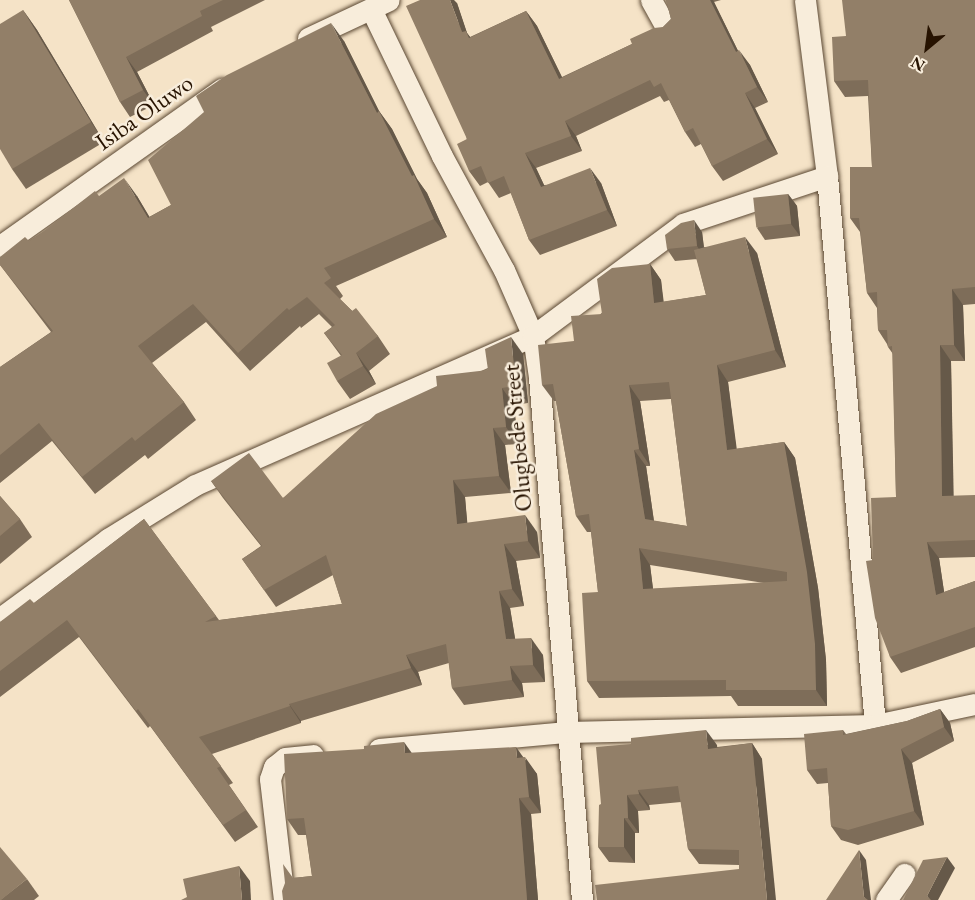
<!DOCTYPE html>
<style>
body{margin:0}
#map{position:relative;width:975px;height:900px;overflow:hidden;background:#f5e3c7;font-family:"EB Garamond",serif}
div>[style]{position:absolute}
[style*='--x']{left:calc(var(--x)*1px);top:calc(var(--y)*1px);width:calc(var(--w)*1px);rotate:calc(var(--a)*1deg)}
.roads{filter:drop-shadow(0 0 2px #5a4732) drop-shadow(0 0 2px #5a4732)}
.minor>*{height:21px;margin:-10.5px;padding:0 10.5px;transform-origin:10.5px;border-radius:10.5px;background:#f8eddb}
.wall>*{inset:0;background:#7e6d59}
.shaded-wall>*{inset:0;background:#665949}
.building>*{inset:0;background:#927f68;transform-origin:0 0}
span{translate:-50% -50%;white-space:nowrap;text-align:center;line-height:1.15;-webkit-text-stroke:5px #f8eddb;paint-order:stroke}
.street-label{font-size:24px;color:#271301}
.north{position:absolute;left:897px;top:18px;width:60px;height:60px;-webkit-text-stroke:4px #f8eddb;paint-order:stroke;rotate:209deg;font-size:16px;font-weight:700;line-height:24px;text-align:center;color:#271301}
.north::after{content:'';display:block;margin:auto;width:21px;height:27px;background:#271301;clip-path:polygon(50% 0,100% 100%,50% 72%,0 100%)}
</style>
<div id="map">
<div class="roads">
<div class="minor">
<div style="--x:651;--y:0;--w:35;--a:61"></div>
<div style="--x:805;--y:0;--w:177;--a:82.9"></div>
<div style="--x:827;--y:176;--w:551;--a:85"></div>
<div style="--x:371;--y:9;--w:163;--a:64.2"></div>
<div style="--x:442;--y:156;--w:130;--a:61.5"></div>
<div style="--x:504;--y:270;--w:72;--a:66.3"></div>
<div style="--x:533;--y:336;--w:41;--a:81.7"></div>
<div style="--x:539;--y:377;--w:525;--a:85.3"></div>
<div style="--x:308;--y:38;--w:89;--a:-25.1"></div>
<div style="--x:0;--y:246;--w:272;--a:-35.3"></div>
<div style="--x:0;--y:618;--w:134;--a:-36.2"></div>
<div style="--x:108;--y:539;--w:102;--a:-31.8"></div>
<div style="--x:195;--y:485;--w:369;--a:-23.8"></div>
<div style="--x:533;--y:336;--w:187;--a:-36.7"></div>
<div style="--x:683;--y:224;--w:152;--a:-18.4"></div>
<div style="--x:379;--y:749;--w:189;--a:-5.2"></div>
<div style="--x:567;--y:732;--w:308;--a:-1.3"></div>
<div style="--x:875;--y:725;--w:102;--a:-11.9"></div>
<div style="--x:284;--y:900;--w:122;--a:-96.6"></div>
<div style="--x:270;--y:779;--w:13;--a:-72"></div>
<div style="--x:274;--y:767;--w:14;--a:-39"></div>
<div style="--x:285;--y:758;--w:28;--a:-6"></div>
<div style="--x:886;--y:900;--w:32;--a:-55"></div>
</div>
</div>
<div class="wall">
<div style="clip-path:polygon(69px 0,265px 0,211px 27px,213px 31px,137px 72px,154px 105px,130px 117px,120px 102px)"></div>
<div style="clip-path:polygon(666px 0,721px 0,714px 2px,738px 51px,750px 65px,768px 102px,755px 108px,778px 154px,723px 181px,712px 166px,701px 144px,695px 147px,685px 132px,669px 100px,664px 102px,660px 96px,576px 136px,582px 151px,536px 168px,544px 185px,601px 183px,617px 226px,540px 255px,529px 240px,511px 193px,499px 198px,488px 182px,480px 186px,469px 171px,457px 3px,467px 33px,470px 37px,526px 11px,537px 26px,562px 77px,632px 44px,663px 27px,671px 19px)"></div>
<div style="clip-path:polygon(975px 0,975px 304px,963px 305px,965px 361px,951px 361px,953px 496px,975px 496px,975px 557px,939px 558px,944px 592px,975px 581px,975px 647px,901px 673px,890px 657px,873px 560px,896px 497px,893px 354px,888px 347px,887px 344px,878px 330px,877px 308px,867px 293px,860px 232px,850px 218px,872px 167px,868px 96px,845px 97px,834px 81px,846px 36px)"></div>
<div style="clip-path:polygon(23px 10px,37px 30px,104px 142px,26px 189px,12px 169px)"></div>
<div style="clip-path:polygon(344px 41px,379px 111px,392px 129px,417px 179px,427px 193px,447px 237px,336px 286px,343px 296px,340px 299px,378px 336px,390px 354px,369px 371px,376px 384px,350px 399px,337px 381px,341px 356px,324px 333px,332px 327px,319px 314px,301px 328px,300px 326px,250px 371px,206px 322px,152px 363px,184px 402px,196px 420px,148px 459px,145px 455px,95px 494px,52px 441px,0 483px,0 367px,51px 332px,0 265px,29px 241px,99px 196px,137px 196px,149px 217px,171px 205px)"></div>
<div style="clip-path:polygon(788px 194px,797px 206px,800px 236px,765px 240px,757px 228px)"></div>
<div style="clip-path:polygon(evenodd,702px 232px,704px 247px,757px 253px,786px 367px,728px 382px,736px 449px,784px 442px,795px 458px,818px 588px,826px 660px,827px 706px,738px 706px,731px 696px,599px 698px,587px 681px,598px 592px,591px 532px,587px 532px,576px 516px,556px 401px,554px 401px,542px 385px,574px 341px,650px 264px,661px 280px,663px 302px,706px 295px,697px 259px,675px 261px,667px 249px,702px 232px,671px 399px,687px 526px,654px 521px,646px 466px,650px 466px,640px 401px,671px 399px,702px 232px,650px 565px,764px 583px,653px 589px,650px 565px)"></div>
<div style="clip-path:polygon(523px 354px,528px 403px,514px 405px,518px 444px,505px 445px,511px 493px,465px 497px,467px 523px,537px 532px,540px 558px,516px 561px,524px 606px,510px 608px,515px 639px,543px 655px,545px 682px,522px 683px,524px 697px,464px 705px,452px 688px,449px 663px,418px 672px,422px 685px,301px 721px,301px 723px,212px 754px,233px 783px,229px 785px,258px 827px,235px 842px,150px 726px,148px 728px,79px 637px,0 697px,0 622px,34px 603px,144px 519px,219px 620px,342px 604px,333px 575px,276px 607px,242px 559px,261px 546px,223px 498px,211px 481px,283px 498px,488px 370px)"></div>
<div style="clip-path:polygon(0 496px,20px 519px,32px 537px,0 564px)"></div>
<div style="clip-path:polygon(940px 709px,950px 723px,954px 741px,912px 763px,924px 825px,858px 845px,841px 840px,831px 826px,828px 783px,817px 784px,807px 770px,843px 730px,846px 734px,907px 721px)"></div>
<div style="clip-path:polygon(752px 743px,762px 759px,739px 869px,739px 865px,699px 864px,688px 849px,681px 802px,649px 805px,650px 810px,638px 811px,639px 833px,635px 833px,635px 863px,609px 862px,598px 847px,601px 804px,631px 744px,717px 745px,717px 747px)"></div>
<div style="clip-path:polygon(411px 753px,523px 757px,537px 774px,541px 813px,531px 814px,538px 900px,283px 900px,293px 878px,312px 876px,306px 835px,298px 835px,287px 819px)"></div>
<div style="clip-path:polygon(27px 879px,39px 896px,34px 900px,0 900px)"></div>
</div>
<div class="shaded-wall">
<div style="clip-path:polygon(450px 0,454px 0,457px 3px,467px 33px,477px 46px,462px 32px)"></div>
<div style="clip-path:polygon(710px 0,713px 0,746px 67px,736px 52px)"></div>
<div style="clip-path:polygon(23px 10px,37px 30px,104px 142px,91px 122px)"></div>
<div style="clip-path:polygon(526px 11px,537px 26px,570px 94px,559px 79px)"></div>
<div style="clip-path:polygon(331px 23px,344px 41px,379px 111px,392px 129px,417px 179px,427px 193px,447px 237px,434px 219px,377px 113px)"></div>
<div style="clip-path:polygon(739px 50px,750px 65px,768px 102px,757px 87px)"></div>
<div style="clip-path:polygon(126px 57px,137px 72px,154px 105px,143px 90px)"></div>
<div style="clip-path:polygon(745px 93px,755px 108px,778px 154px,767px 139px)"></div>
<div style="clip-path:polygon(565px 121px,576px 136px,582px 151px,571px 136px)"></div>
<div style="clip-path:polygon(525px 153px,536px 168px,552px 202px,541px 187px)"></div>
<div style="clip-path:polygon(590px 168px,601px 183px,617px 226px,607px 210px)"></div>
<div style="clip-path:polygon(124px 178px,137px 196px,161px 236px,148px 218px)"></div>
<div style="clip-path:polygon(788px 194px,797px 206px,800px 236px,791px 224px)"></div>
<div style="clip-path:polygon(694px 220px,702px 232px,705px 258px,697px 246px)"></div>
<div style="clip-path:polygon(745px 237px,757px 253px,786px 367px,775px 350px)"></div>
<div style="clip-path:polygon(650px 264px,661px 280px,666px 320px,654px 303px)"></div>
<div style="clip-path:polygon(952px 289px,963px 305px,965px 361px,954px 345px)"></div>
<div style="clip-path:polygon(511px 337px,523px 354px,528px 403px,516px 386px)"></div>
<div style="clip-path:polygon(940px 345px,951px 361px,954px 512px,942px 496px)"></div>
<div style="clip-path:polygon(356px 353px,369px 371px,376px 384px,363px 366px)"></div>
<div style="clip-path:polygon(717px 365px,728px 382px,739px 466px,727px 450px)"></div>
<div style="clip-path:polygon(629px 385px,640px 401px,650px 466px,639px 449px)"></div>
<div style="clip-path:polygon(502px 388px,514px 405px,518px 444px,506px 427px)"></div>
<div style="clip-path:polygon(493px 428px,505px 445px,511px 493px,499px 476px)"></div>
<div style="clip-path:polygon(784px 442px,795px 458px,818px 588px,826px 660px,827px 706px,816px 690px)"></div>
<div style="clip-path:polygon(634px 450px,646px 466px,656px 536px,645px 519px)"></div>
<div style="clip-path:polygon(453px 480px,465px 497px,469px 541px,457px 524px)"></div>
<div style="clip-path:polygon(525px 515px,537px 532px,540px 558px,528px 541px)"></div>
<div style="clip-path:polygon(927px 542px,939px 558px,947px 611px,936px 595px)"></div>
<div style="clip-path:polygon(504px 544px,516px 561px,524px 606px,512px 589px)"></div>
<div style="clip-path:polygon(639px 548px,650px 565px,655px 605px,643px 589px)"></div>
<div style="clip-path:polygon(499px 591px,510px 608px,518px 656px,506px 639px)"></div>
<div style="clip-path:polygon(531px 638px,543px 655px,545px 682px,533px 665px)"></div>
<div style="clip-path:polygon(406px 655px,418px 672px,422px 685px,411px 668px)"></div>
<div style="clip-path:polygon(510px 666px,522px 683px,524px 697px,512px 680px)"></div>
<div style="clip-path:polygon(289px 704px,301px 721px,301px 723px,290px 706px)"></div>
<div style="clip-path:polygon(940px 709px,950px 723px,954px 741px,944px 727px)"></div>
<div style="clip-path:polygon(706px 730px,717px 745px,719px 764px,708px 749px)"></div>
<div style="clip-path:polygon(404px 742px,416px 759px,405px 753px)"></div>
<div style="clip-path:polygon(752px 743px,762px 759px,776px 900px,767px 900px)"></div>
<div style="clip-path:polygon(516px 747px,526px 761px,525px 757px,537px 774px,541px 813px,529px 797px,517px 758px)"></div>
<div style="clip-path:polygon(901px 749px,912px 763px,924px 825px,914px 811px)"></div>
<div style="clip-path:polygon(638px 790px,649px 805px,650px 810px,639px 794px)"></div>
<div style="clip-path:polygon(627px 795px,638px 811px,639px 833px,628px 818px)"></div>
<div style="clip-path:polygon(519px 798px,531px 814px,538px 900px,527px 900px)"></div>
<div style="clip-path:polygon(624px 818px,635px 833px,635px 863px,624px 847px)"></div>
<div style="clip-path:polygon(859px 850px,866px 860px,871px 900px,866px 900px,864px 897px)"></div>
<div style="clip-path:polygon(947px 857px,955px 868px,938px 900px,930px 900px,927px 896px)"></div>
<div style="clip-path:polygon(239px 866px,250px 881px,251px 900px,242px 900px)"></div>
</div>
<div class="building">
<div style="clip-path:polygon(69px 0,223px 0,200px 11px,202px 16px,126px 57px,143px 90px,120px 102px)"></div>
<div style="clip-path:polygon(420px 0,450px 0,462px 32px,466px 31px,469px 38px,526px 11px,559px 79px,632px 44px,630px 39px,654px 28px,663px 27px,671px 19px,666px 0,710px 0,736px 52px,739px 50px,757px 87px,745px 93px,767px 139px,712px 166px,693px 128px,685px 132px,661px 83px,654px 87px,650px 80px,565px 121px,571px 136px,525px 153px,541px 187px,590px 168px,607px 210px,529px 240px,504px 176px,488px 183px,481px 166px,469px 171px,457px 144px,467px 139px,406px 6px)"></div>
<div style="clip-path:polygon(842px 0,975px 0,975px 287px,952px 289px,954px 345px,940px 345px,942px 496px,975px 495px,975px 540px,927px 542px,936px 595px,975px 581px,975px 627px,890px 657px,875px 618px,866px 561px,873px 560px,871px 498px,896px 497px,892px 346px,888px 347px,887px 330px,878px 330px,877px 292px,867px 293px,859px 218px,850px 218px,850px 167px,872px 167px,868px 80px,834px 81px,832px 37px,846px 36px)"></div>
<div style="clip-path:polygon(23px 10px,91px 122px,12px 169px,0 149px,0 24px)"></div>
<div style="clip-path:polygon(331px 23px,377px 113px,379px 111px,412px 176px,414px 175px,434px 219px,324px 268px,331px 278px,324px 283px,352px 311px,356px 308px,378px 336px,356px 353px,363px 366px,337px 381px,327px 363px,342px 355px,324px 333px,335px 325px,307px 297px,289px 310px,287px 308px,238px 353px,193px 304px,138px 346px,184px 402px,135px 441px,132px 437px,82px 477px,39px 423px,0 455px,0 367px,53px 331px,0 265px,0 257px,25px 237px,29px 241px,40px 234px,95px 191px,99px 196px,124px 178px,148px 218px,171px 205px,148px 160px,204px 112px,196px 96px,227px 75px)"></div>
<div style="left:788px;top:194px;width:30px;height:35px;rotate:84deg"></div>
<div style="clip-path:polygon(694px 220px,697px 246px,667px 249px,665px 235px,681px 223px)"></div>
<div style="clip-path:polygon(evenodd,745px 237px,775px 350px,717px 365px,727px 450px,784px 442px,807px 572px,815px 644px,816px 690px,726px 690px,726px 680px,587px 681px,582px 593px,598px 592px,589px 514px,576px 516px,553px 384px,542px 385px,538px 345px,574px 341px,571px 316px,602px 314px,597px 279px,612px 268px,650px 264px,654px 303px,706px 295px,694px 250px,745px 237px,669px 382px,687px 526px,645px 519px,634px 450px,639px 449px,629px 385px,669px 382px,745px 237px,639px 548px,787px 572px,787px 581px,643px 589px,639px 548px)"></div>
<div style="clip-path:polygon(511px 337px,516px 386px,502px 388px,506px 427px,493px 428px,499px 476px,453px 480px,457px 524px,525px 515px,528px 541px,504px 544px,512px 589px,499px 591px,506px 639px,531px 638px,533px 665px,510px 666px,512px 680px,452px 688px,446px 644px,406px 655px,411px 668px,289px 704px,290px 706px,199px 737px,221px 766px,217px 768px,246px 810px,223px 825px,138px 709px,136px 711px,67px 620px,0 671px,0 622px,30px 599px,34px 603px,144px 519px,216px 616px,205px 622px,342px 604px,326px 555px,264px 590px,242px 559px,262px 546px,211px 481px,249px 453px,283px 498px,376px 414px,437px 386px,436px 376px,488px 370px,485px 349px)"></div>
<div style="clip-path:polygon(0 496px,20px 519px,0 536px)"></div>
<div style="clip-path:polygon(940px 709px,944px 727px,901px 749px,914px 811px,848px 830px,831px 826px,827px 768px,807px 770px,804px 734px,843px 730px,843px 735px,907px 721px)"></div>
<div style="clip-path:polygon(706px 730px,708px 749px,752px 743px,767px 900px,597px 900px,595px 885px,739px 869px,739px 850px,688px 849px,678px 786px,638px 790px,639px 794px,627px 795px,628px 818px,624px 818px,624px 847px,598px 847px,599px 805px,601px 804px,596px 747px,631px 744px,631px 738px)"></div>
<div style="clip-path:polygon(404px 742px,405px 753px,516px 747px,517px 758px,525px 757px,529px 797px,519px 798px,527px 900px,283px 900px,282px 891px,285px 883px,283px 864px,293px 878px,312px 876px,304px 818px,287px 819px,284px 754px,364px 749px,364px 746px)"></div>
<div style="clip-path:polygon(0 847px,27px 879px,1px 900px,0 900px)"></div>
<div style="clip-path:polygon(859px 850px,864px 897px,868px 900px,826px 900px)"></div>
<div style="clip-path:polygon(947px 857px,927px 896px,931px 900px,903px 900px,923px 860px)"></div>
<div style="clip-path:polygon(239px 866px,242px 900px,181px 900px,187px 897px,183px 879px)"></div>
</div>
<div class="street-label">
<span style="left:144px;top:112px;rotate:-35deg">Isiba Oluwo</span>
<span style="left:517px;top:438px;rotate:-95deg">Olugbede Street</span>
</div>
<div class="north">N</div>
</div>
